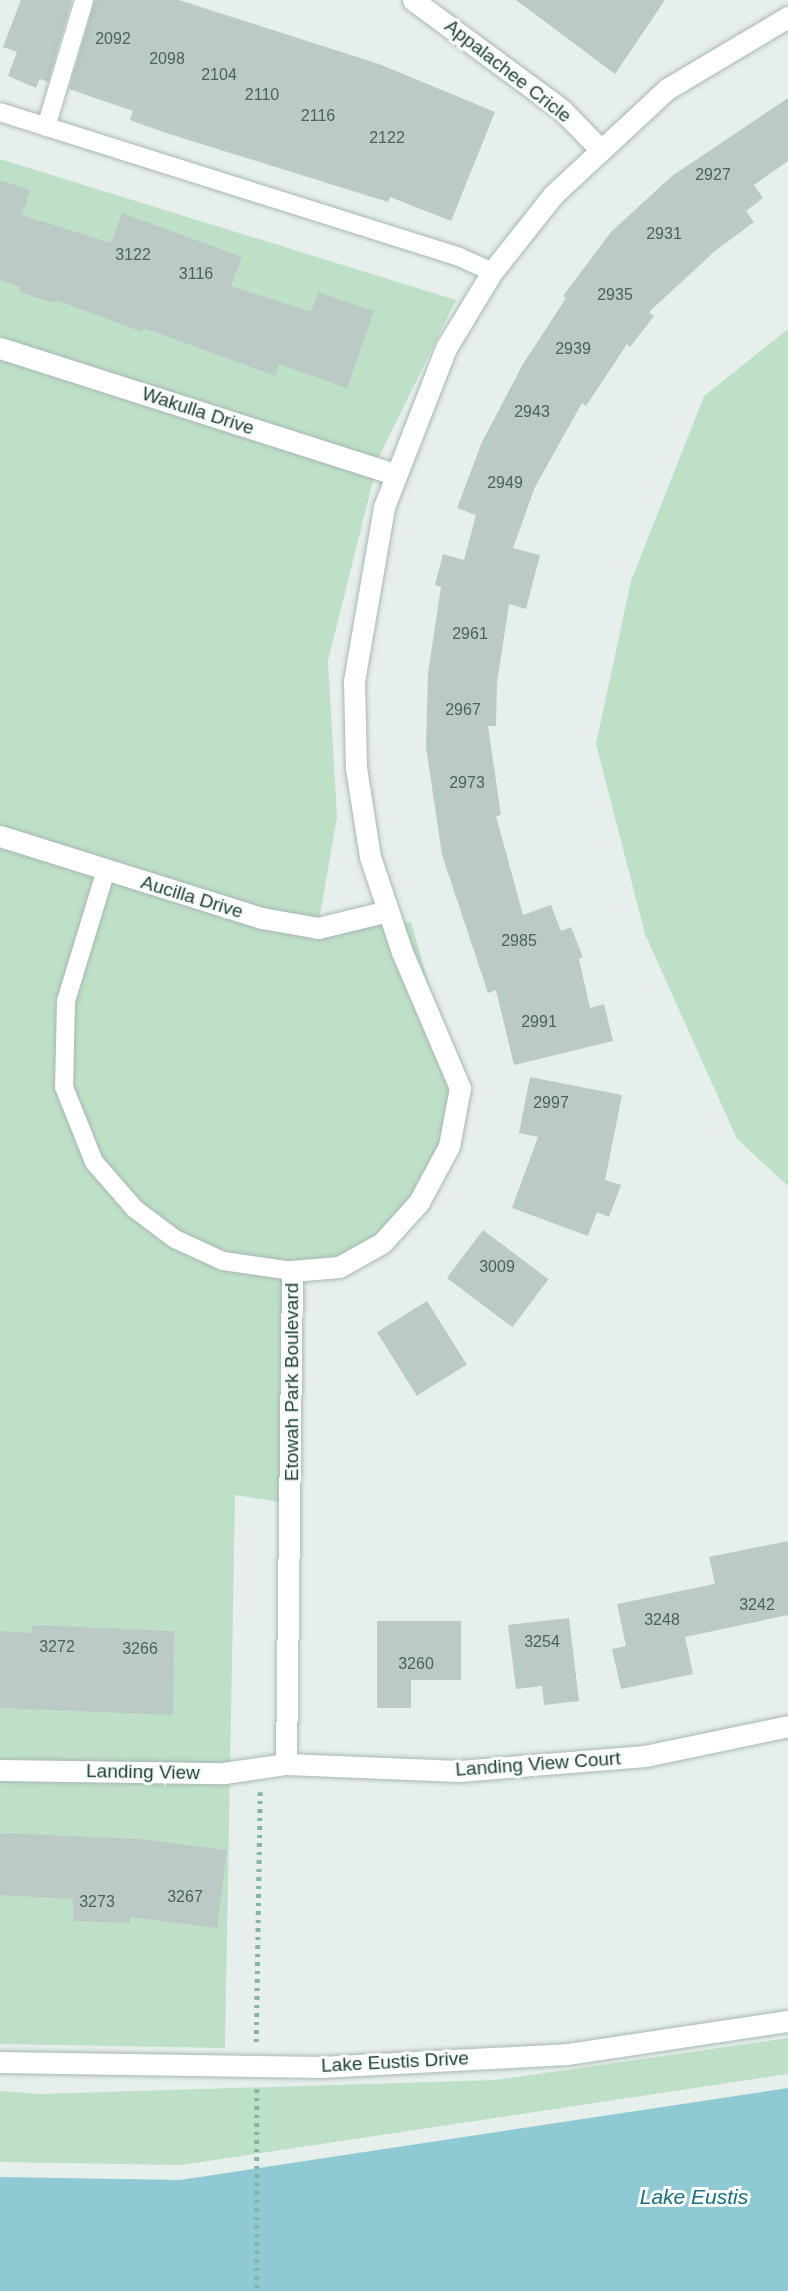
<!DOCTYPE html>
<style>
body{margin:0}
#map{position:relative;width:788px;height:2291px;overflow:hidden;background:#e6efeb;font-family:Arial,sans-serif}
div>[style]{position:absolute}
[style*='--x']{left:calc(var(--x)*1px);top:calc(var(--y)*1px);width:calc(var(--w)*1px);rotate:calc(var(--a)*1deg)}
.green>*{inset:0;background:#bfe0c8}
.water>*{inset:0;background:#8ec9d4}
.building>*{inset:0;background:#bbcac4;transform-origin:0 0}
.path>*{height:4.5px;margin-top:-2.25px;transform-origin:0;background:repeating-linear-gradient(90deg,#86b3a5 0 3.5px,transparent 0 8.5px)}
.roads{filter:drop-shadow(0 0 2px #a8b8b2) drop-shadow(0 0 2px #a8b8b2)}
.service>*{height:18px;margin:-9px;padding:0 9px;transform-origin:9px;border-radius:9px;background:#fff}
.minor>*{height:21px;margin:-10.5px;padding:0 10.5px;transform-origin:10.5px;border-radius:10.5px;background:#fff}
.tertiary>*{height:21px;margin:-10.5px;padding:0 10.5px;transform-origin:10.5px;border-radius:10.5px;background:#fff}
span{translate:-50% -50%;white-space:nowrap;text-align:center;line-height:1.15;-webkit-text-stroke:6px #f7fbf9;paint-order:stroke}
.number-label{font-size:16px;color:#4a645c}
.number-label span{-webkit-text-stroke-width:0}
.street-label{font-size:19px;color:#24423a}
.water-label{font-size:21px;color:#1c6f80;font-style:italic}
</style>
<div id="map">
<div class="green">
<div style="clip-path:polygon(0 159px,456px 300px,379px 457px,328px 661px,337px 817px,319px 921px,411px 922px,449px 1054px,459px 1134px,413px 1222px,295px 1281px,286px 1299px,280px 1371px,280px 1502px,235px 1495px,225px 2048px,0 2044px)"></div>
<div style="clip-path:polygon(788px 329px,788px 1186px,737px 1139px,645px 934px,596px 744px,631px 581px,704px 396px)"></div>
<div style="clip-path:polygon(788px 2038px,788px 2074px,181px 2165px,0 2162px,0 2091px,40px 2094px,495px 2080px)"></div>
</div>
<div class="water">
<div style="clip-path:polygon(788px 2088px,788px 2291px,0 2291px,0 2177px,180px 2180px)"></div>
</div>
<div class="building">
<div style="clip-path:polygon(21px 0,72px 0,48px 82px,40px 79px,36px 88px,8px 76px,17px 52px,3px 47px)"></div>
<div style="clip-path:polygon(95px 0,179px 0,379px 64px,495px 112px,451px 221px,390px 197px,388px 202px,163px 132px,130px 120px,133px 111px,69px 89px)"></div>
<div style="clip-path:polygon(516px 0,665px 0,615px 74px)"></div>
<div style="clip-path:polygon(788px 98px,788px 161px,754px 185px,763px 198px,746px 211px,754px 222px,715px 251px,649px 312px,654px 316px,630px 347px,627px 344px,586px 406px,582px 403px,535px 487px,513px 548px,540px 555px,526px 609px,509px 604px,497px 683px,496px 726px,488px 726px,501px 815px,496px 816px,523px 915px,551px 905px,561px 931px,571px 927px,583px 957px,579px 959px,590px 1008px,604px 1004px,613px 1041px,514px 1065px,496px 990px,488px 993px,442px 855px,426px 747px,428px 673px,441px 587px,435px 585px,443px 554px,464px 560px,476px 515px,457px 508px,482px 442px,523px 364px,566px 298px,563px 296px,611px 232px,672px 176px)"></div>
<div style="clip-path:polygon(0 180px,30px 190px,22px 215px,111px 243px,122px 213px,242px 257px,231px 286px,311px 312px,318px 292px,374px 311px,347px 388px,279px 364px,275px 376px,144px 328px,142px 332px,56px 300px,54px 303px,19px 292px,20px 287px,0 280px)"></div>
<div style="clip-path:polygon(530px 1077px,622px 1095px,605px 1180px,621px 1185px,609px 1217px,597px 1212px,588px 1236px,512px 1208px,538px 1137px,519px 1133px)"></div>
<div style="left:483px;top:1230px;width:82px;height:60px;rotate:37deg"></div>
<div style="left:427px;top:1301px;width:75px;height:59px;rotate:58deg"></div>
<div style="clip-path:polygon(788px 1541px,788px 1615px,685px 1637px,693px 1674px,621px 1689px,612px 1649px,626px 1646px,617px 1604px,715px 1584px,709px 1557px)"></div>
<div style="clip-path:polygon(569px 1618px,579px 1701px,544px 1705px,542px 1686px,516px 1689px,508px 1625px)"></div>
<div style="clip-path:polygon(377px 1621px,461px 1621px,461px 1680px,411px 1680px,411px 1708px,377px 1708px)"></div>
<div style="clip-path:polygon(32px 1625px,174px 1631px,173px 1715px,0 1708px,0 1631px,32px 1633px)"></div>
<div style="clip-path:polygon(0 1833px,140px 1839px,227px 1850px,217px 1928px,130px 1917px,130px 1923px,73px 1921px,73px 1899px,0 1895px)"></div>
</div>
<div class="path">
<div style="--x:256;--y:2042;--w:250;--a:-89.1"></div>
<div style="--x:257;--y:2089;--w:202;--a:90"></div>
</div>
<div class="roads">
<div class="service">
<div style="--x:0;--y:112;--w:481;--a:17.5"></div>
<div style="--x:459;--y:257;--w:36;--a:24"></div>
<div style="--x:46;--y:127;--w:133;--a:-73.3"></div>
<div style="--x:106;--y:870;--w:137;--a:107"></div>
<div style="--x:66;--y:1001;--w:86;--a:91.3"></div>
<div style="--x:64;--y:1087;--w:81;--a:68.2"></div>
<div style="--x:94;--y:1162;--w:62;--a:48.9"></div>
<div style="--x:135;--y:1209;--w:50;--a:36.9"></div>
<div style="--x:175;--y:1239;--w:53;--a:24.6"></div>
<div style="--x:223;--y:1261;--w:70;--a:8.2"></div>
</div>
<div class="minor">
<div style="--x:413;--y:0;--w:185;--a:36.4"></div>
<div style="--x:562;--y:110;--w:53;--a:45.8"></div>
<div style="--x:0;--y:348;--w:416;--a:17.7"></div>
<div style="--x:0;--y:836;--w:275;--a:17.4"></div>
<div style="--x:262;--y:918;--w:57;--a:10.1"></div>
<div style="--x:318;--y:928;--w:72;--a:-13.7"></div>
<div style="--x:286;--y:1764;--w:493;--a:-89.3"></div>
<div style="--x:292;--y:1271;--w:47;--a:-4.9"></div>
<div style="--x:339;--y:1267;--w:49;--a:-29.2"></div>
<div style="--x:382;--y:1243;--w:55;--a:-47.9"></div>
<div style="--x:419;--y:1202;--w:64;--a:-61.8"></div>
<div style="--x:449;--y:1146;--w:59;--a:-79.3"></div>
<div style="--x:460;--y:1088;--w:148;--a:-113.1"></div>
<div style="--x:402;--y:952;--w:100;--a:-108.6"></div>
<div style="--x:370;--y:857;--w:90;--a:-98.9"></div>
<div style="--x:356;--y:768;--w:87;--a:-91.3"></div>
<div style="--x:354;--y:681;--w:177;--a:-80.2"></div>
<div style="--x:384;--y:507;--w:171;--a:-68.7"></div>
<div style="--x:446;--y:348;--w:89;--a:-58.8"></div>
<div style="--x:492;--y:272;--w:98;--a:-51.6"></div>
<div style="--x:553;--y:195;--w:156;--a:-42.9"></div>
<div style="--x:667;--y:89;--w:141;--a:-30.8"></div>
<div style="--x:0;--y:1770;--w:224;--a:0.8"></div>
<div style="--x:224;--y:1773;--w:63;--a:-8.3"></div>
<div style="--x:286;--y:1764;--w:173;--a:2.3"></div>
<div style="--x:459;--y:1771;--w:187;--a:-4.6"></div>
<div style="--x:645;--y:1756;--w:146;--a:-11.8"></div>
</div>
<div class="tertiary">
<div style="--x:0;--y:2062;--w:321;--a:0.9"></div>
<div style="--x:321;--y:2067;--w:246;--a:-3"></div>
<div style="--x:567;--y:2054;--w:223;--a:-8.5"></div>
</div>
</div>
<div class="number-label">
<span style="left:113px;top:39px">2092</span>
<span style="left:167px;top:59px">2098</span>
<span style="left:219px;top:75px">2104</span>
<span style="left:262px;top:95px">2110</span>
<span style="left:318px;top:116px">2116</span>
<span style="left:387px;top:138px">2122</span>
<span style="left:713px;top:175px">2927</span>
<span style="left:664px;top:234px">2931</span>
<span style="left:133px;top:255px">3122</span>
<span style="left:196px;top:274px">3116</span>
<span style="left:615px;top:295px">2935</span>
<span style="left:573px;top:349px">2939</span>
<span style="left:532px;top:412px">2943</span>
<span style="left:505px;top:483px">2949</span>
<span style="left:470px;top:634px">2961</span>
<span style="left:463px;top:710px">2967</span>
<span style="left:467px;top:783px">2973</span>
<span style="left:519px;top:941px">2985</span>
<span style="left:539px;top:1022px">2991</span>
<span style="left:551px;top:1103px">2997</span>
<span style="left:497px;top:1267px">3009</span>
<span style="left:757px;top:1605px">3242</span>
<span style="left:662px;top:1620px">3248</span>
<span style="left:542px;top:1642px">3254</span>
<span style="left:57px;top:1647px">3272</span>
<span style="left:140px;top:1649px">3266</span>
<span style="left:416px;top:1664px">3260</span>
<span style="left:185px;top:1897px">3267</span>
<span style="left:97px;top:1902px">3273</span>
</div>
<div class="street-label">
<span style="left:508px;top:71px;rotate:38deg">Appalachee Cricle</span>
<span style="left:198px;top:411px;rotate:18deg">Wakulla Drive</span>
<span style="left:192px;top:897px;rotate:17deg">Aucilla Drive</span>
<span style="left:292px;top:1382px;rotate:-90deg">Etowah Park Boulevard</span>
<span style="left:538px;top:1764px;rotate:-4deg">Landing View Court</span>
<span style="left:143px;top:1772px;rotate:1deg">Landing View</span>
<span style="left:395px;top:2062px;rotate:-3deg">Lake Eustis Drive</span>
</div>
<div class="water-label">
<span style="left:694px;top:2197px">Lake Eustis</span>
</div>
</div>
